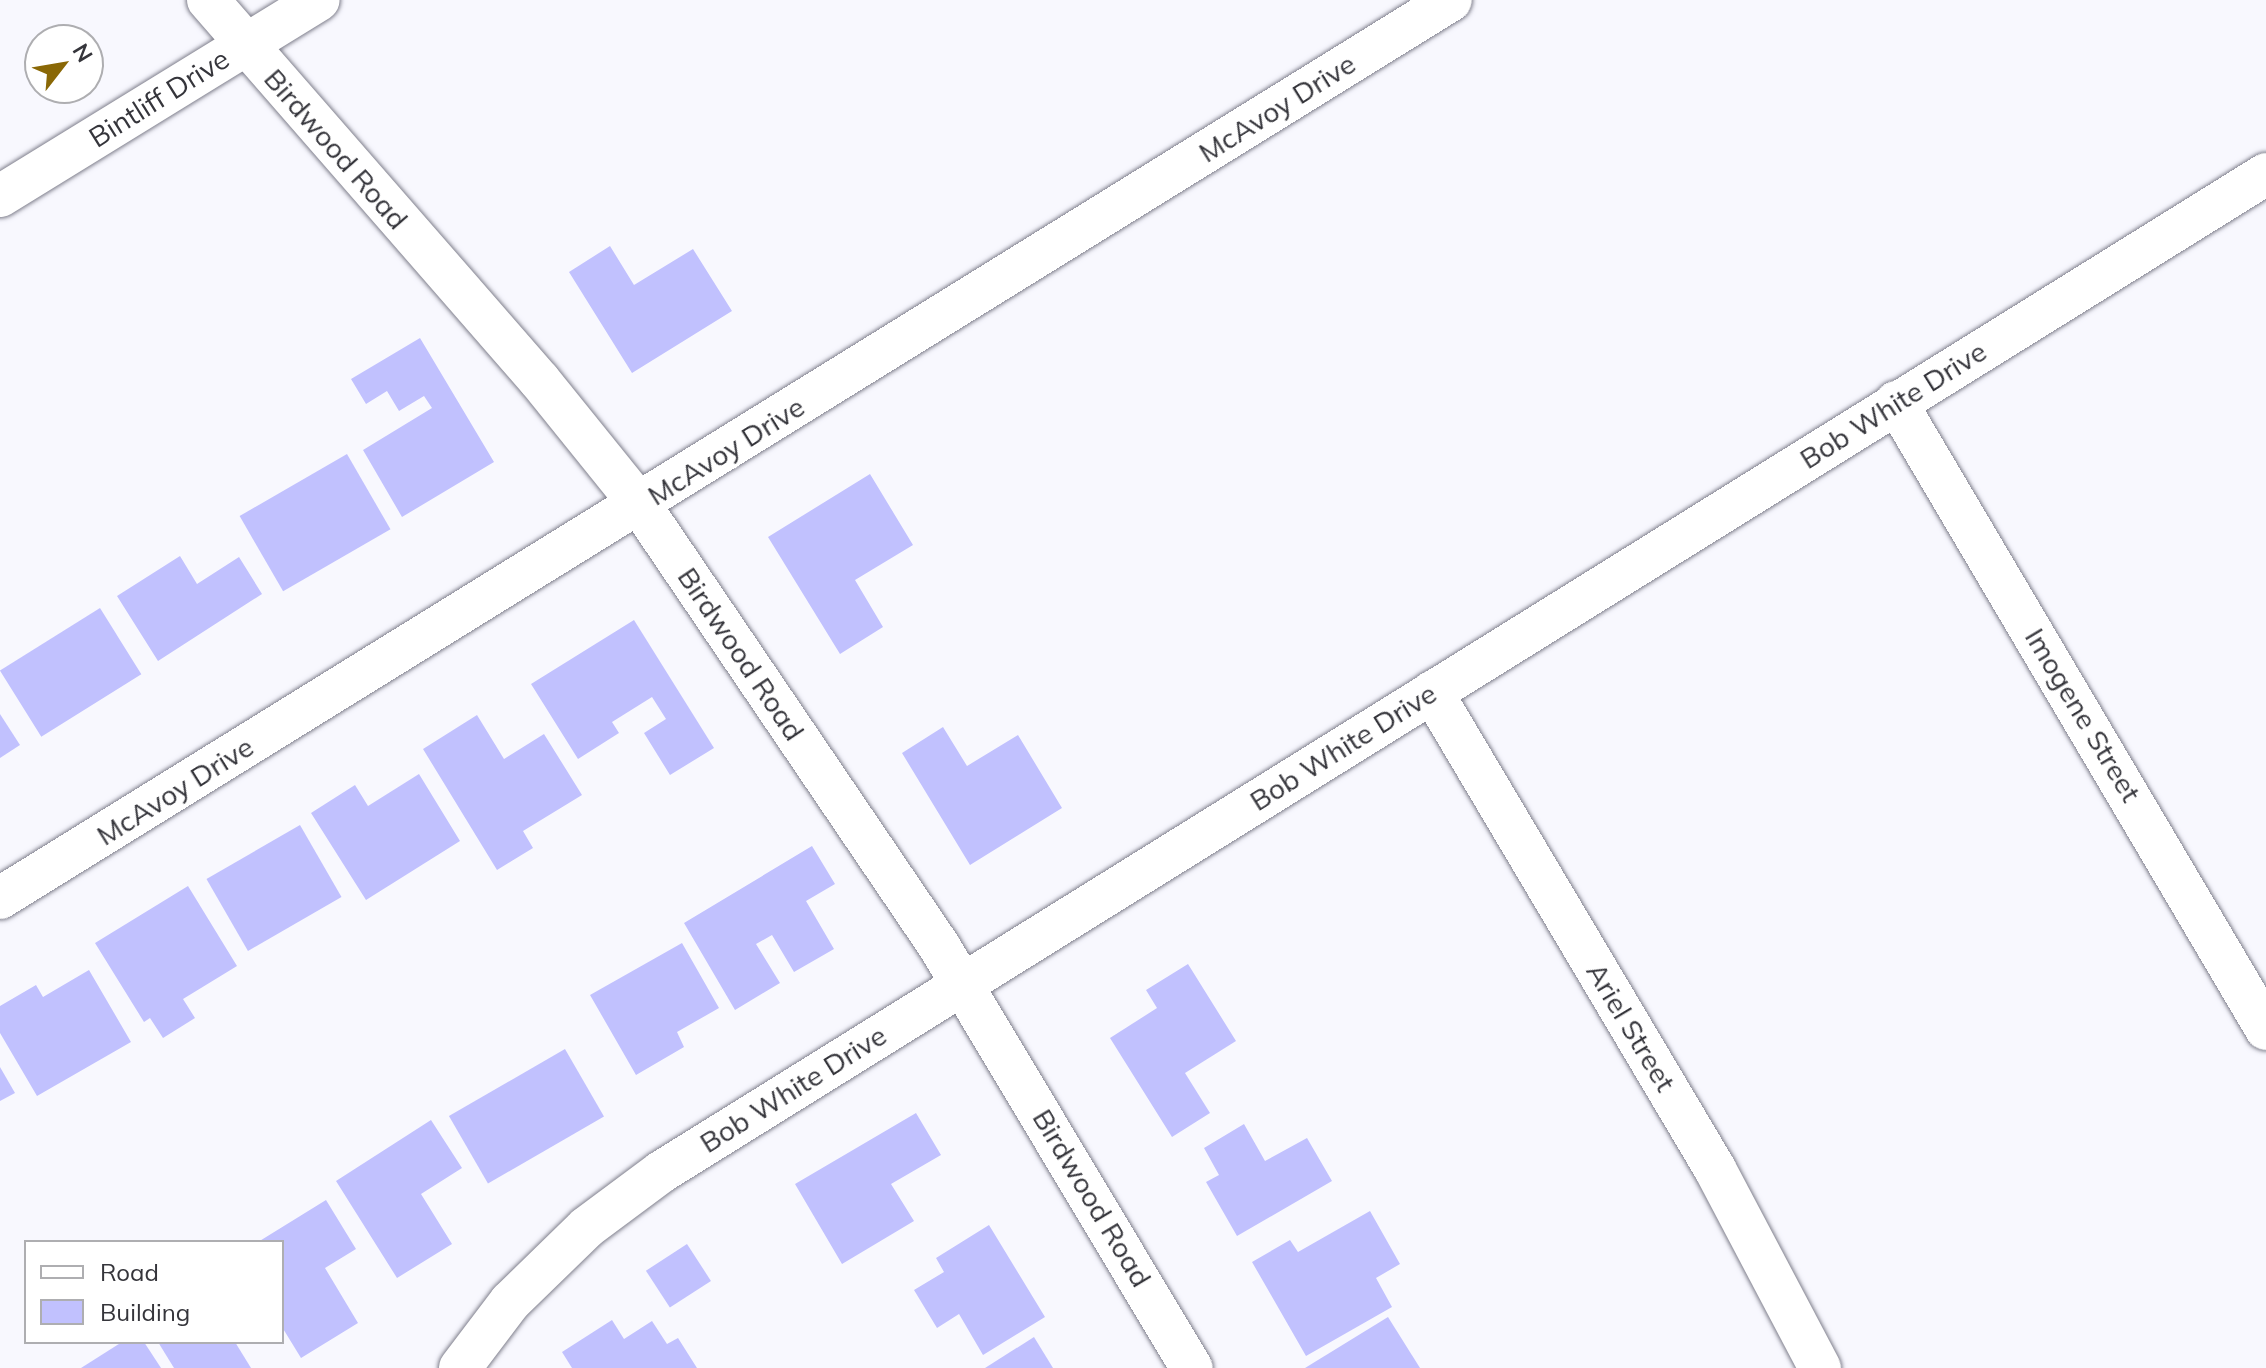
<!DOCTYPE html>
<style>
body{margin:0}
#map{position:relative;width:2266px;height:1368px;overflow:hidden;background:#f8f8fe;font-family:Mulish,sans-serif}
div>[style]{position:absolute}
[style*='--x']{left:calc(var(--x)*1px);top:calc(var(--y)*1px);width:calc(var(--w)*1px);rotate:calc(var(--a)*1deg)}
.building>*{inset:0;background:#c1c1fe;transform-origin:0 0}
.roads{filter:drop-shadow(0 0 2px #7f7f8c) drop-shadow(0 0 2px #7f7f8c)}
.street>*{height:42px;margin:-21px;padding:0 21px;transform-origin:21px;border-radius:21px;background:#fff}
span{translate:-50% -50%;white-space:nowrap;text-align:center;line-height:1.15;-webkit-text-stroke:7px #fff;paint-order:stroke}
.street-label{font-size:28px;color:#35353b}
.legend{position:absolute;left:24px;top:1240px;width:260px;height:104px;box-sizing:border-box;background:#fff;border:2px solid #aeaeb1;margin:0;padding:10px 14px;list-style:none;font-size:24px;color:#35353b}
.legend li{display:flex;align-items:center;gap:16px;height:40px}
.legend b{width:40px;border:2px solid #aeaeb1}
.north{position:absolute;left:24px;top:24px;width:80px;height:80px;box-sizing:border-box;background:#fff;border:2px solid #aeaeb1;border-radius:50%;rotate:59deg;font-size:22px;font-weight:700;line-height:32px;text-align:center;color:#35353b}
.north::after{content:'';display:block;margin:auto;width:28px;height:36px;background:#8a6806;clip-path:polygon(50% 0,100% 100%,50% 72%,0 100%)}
</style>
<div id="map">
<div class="building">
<div style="clip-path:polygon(610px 246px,634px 285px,693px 249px,732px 311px,632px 373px,569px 272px)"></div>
<div style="clip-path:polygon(420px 338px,494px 462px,402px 517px,363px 450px,432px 408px,424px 396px,399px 411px,387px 391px,366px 404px,351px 379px)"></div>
<div style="left:347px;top:454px;width:87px;height:124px;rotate:60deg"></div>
<div style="clip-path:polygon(870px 474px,913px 545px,855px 580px,883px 627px,840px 654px,768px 537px)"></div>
<div style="clip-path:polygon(180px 556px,197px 584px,239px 557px,262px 594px,158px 661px,117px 596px)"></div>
<div style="left:100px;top:608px;width:78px;height:118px;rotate:58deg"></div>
<div style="clip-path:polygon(634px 620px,714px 748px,670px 775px,644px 733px,666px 719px,652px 697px,612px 722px,619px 733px,578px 759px,531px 684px)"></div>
<div style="clip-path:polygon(0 714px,20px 745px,0 758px)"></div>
<div style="clip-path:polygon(477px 715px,504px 759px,544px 734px,582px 795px,523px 831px,533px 848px,497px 870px,423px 749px)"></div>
<div style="clip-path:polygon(943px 727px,967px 766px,1018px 735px,1062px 808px,970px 865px,902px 753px)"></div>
<div style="clip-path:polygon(419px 774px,460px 841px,366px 900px,311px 813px,355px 785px,368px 806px)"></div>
<div style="left:300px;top:825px;width:83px;height:108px;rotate:60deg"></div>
<div style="clip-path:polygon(812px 846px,835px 884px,806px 901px,834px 949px,794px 972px,772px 935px,756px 944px,780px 983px,735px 1010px,684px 923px)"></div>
<div style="clip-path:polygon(188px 886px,237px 966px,183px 999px,195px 1018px,163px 1038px,150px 1018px,144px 1022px,95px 943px)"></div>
<div style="clip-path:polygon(682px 943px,719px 1008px,677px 1032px,684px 1047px,636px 1075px,590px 995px)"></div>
<div style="clip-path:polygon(1188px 964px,1236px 1041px,1185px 1073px,1210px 1113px,1172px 1137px,1110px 1038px,1157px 1008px,1146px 990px)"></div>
<div style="clip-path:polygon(89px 970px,131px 1042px,37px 1096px,0 1033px,0 1006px,36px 985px,43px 997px)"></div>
<div style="left:565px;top:1049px;width:78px;height:134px;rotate:60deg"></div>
<div style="clip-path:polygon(0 1067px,15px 1093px,0 1101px)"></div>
<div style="clip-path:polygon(916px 1113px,941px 1155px,891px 1184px,914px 1221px,842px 1264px,795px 1184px)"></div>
<div style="clip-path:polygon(431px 1120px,462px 1168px,421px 1194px,452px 1244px,397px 1278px,336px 1181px)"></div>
<div style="clip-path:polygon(1244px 1124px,1265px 1161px,1307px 1138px,1332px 1181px,1237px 1236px,1206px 1182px,1219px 1175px,1204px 1148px)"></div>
<div style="clip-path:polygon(326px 1200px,356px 1249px,325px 1268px,358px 1323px,301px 1358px,282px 1327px,282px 1242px,258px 1242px)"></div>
<div style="clip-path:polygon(1370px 1211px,1400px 1264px,1376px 1278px,1392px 1307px,1306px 1356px,1252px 1262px,1290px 1240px,1298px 1252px)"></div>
<div style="clip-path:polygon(989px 1225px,1045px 1317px,983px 1355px,959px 1314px,937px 1328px,914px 1290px,944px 1272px,936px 1258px)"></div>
<div style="left:687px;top:1244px;width:44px;height:49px;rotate:57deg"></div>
<div style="clip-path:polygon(1388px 1317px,1420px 1368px,1305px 1368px)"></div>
<div style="clip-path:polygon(612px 1320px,624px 1339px,652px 1321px,667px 1344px,678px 1338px,697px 1368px,572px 1368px,562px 1352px)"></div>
<div style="clip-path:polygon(1034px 1337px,1053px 1368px,985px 1368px)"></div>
<div style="clip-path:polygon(122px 1342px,144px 1342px,161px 1368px,81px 1368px)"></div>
<div style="clip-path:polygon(158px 1342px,235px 1342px,251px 1368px,174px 1368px)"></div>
</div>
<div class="roads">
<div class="street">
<div style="--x:208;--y:0;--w:505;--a:48.93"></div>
<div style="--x:540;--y:381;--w:159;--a:51.1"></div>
<div style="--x:640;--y:505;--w:533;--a:55.86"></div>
<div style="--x:939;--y:946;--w:492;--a:59.1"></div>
<div style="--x:0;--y:196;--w:374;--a:-31.6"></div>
<div style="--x:1896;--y:402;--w:728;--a:59.45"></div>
<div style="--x:1432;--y:692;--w:555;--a:59.32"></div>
<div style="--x:1715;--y:1169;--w:225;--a:62.2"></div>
<div style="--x:0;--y:898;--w:1706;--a:-31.75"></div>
<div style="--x:460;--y:1368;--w:83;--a:-52.9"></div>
<div style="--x:510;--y:1302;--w:107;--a:-44.2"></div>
<div style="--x:587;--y:1227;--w:92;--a:-36.6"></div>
<div style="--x:661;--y:1172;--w:1890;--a:-31.87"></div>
</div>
</div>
<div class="street-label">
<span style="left:159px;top:98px;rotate:-32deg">Bintliff Drive</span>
<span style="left:1277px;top:108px;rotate:-32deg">McAvoy Drive</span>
<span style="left:336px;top:149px;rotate:49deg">Birdwood Road</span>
<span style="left:1893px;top:405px;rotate:-32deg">Bob White Drive</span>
<span style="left:726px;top:451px;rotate:-32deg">McAvoy Drive</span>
<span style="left:741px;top:654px;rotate:56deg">Birdwood Road</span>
<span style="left:2083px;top:715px;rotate:59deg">Imogene Street</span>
<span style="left:1343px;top:747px;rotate:-32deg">Bob White Drive</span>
<span style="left:175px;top:791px;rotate:-32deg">McAvoy Drive</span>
<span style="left:1631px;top:1027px;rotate:59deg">Ariel Street</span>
<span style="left:793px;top:1089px;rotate:-32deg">Bob White Drive</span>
<span style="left:1092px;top:1198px;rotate:59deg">Birdwood Road</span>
</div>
<ul class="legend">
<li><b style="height:10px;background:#fff"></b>Road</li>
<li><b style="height:22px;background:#c1c1fe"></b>Building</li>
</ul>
<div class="north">N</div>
</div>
